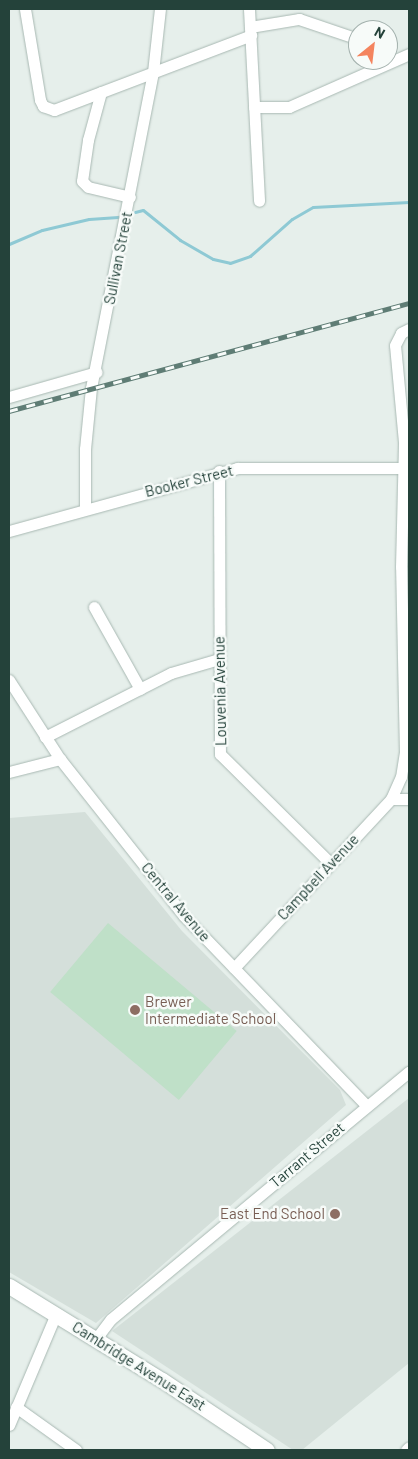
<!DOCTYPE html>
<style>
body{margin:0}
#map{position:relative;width:418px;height:1459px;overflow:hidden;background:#e6efeb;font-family:Barlow,sans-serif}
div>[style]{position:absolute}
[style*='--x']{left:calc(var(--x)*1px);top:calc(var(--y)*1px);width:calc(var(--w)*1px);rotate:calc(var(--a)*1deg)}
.built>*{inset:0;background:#d4dfda}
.green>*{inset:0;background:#bfe0c8;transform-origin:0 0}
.stream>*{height:3px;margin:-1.5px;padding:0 1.5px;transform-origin:1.5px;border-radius:1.5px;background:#8ec9d4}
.roads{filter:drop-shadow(0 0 1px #a8b8b2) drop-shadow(0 0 1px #a8b8b2)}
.street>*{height:11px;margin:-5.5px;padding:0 5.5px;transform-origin:5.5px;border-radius:5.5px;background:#fff}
.secondary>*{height:15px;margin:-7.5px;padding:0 7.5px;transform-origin:7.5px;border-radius:7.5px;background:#fff}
.rail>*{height:5px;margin-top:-2.5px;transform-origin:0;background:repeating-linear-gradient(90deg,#f7fbf9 0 9px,#5f7d75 0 18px);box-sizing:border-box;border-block:1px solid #5f7d75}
.dots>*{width:14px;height:14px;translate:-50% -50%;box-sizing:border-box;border:2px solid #f7fbf9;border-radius:50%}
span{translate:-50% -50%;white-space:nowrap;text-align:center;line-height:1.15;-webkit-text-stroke:5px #f7fbf9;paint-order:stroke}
.street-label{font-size:15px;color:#24423a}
.education-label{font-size:15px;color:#785e54}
.left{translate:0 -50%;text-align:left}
.right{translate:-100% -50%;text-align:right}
.frame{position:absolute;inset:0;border:10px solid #24423a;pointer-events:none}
.north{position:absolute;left:348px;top:20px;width:50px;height:50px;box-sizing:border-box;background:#f7fbf9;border:1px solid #a3b1ad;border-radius:50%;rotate:29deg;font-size:14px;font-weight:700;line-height:20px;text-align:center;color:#24423a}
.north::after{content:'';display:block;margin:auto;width:18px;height:22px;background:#f4845f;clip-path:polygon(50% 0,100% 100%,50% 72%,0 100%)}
</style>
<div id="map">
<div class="built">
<div style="clip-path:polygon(85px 812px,182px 931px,340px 1090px,346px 1105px,96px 1323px,9px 1272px,9px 818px)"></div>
<div style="clip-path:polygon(409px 1098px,409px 1363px,302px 1450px,293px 1450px,112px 1331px)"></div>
</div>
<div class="green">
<div style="left:108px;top:923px;width:168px;height:90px;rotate:40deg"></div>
</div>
<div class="stream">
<div style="--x:135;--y:212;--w:8;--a:-14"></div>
<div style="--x:143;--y:210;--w:48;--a:39"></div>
<div style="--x:180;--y:240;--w:38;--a:30"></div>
<div style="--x:213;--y:259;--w:17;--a:13"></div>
<div style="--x:230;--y:263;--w:21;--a:-19"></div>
<div style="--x:250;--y:256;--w:56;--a:-41.4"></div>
<div style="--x:292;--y:219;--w:24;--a:-30"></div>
<div style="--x:313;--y:207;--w:96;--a:-3"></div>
<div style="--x:9;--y:244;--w:36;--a:-23"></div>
<div style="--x:42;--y:230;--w:48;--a:-13.2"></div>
<div style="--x:89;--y:219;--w:29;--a:-4"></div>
</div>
<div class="roads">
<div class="street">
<div style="--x:25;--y:9;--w:92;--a:80.6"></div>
<div style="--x:40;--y:100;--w:7;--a:63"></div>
<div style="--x:43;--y:106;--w:12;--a:20"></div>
<div style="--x:54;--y:110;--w:211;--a:-20.8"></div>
<div style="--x:249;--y:9;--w:192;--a:87"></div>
<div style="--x:250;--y:27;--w:50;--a:-9.3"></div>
<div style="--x:299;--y:19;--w:62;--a:18.7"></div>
<div style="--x:101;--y:92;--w:50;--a:105.2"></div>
<div style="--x:88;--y:140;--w:41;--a:98.3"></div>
<div style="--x:82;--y:181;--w:8;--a:45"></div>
<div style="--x:88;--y:187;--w:43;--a:13.4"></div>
<div style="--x:254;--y:107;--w:35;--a:0"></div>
<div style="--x:289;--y:107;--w:131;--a:-23.8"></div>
<div style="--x:9;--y:397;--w:91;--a:-15.9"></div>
<div style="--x:219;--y:471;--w:283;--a:89.8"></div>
<div style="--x:220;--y:754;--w:156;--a:44.7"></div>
<div style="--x:85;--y:508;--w:59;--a:-90"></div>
<div style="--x:85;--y:449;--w:61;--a:-84.4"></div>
<div style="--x:91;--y:388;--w:322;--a:-78.9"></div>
<div style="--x:153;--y:72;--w:63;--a:-83.7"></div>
<div style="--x:9;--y:531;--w:237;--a:-15.4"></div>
<div style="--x:237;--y:468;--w:167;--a:0"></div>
<div style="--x:94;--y:607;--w:94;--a:60.7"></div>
<div style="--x:9;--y:680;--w:94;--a:57.2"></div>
<div style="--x:60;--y:759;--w:200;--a:51.7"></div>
<div style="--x:184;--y:916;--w:262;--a:46.1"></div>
<div style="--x:45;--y:737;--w:141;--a:-26.9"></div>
<div style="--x:171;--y:673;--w:50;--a:-16.3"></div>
<div style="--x:9;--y:772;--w:53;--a:-14.3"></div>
<div style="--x:391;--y:799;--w:24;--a:-66"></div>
<div style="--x:401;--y:777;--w:24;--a:-81"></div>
<div style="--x:405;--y:753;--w:186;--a:-91.2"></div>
<div style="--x:401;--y:567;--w:125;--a:-88.6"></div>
<div style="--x:404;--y:442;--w:97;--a:-95.3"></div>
<div style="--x:395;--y:345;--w:13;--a:-63"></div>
<div style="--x:401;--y:333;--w:9;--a:-27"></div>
<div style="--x:234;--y:968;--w:231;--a:-47.1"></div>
<div style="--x:391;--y:799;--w:18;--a:0"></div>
<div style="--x:95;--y:1340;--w:26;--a:-53"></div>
<div style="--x:111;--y:1319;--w:387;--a:-39.7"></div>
<div style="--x:16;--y:1407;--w:74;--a:35.6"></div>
<div style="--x:9;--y:1425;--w:121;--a:-67.1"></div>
<div style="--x:406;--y:1450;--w:4;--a:-45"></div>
</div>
<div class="secondary">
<div style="--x:9;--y:1286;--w:180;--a:31.6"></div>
<div style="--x:162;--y:1380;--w:126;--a:33.7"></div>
</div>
</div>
<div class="rail">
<div style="--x:9;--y:411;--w:414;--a:-15.1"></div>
</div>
<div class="dots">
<div style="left:135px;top:1010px;background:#8d6e63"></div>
<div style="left:335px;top:1214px;background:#8d6e63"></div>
</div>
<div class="street-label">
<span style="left:118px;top:258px;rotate:-79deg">Sullivan Street</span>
<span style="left:189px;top:481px;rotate:-14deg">Booker Street</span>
<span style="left:220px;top:691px;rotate:-91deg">Louvenia Avenue</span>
<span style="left:318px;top:877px;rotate:-47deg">Campbell Avenue</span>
<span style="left:176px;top:902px;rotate:50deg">Central Avenue</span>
<span style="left:307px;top:1155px;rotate:-40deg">Tarrant Street</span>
<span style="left:139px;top:1366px;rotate:32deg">Cambridge Avenue East</span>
</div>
<div class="education-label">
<span class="left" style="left:145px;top:1010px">Brewer<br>Intermediate School</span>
<span class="right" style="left:325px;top:1214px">East End School</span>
</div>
<div class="frame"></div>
<div class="north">N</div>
</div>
